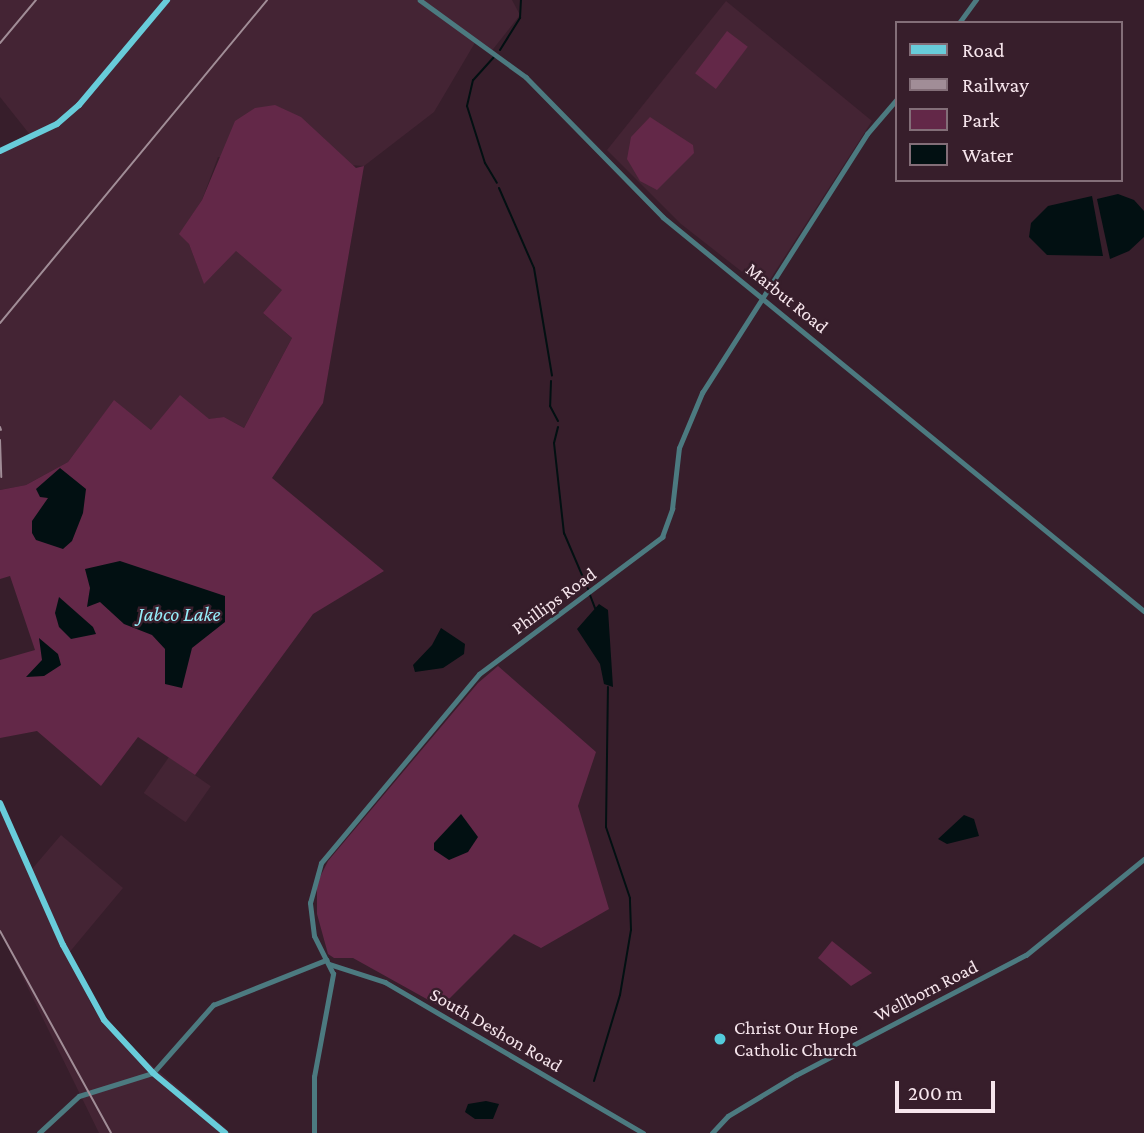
<!DOCTYPE html>
<style>
body{margin:0}
#map{position:relative;width:1144px;height:1133px;overflow:hidden;background:#371e2b;font-family:"Crimson Pro",serif}
div>[style]{position:absolute}
[style*='--x']{left:calc(var(--x)*1px);top:calc(var(--y)*1px);width:calc(var(--w)*1px);rotate:calc(var(--a)*1deg)}
.built>*{inset:0;background:#442434;transform-origin:0 0}
.green>*{inset:0;background:#632848;transform-origin:0 0}
.water>*{inset:0;background:#021012}
.stream>*{height:2px;margin:-1px;padding:0 1px;transform-origin:1px;border-radius:1px;background:#021012}
.minor>*{height:4.5px;margin:-2.25px;padding:0 2.25px;transform-origin:2.25px;border-radius:2.25px;background:#4c7a80}
.major>*{height:6px;margin:-3px;padding:0 3px;transform-origin:3px;border-radius:3px;background:#68ccda}
.rail>*{height:2px;margin:-1px;padding:0 1px;transform-origin:1px;border-radius:1px;background:#a18d97}
.dots>*{width:19px;height:19px;translate:-50% -50%;box-sizing:border-box;border:4px solid #371e2b;border-radius:50%}
span{translate:-50% -50%;white-space:nowrap;text-align:center;line-height:1.15;-webkit-text-stroke:5px #371e2b;paint-order:stroke}
.street-label{font-size:19px;color:#f6e5ec}
.poi-label{font-size:19px;color:#f6e5ec}
.left{translate:0 -50%;text-align:left}
.water-label{font-size:21px;color:#96eefa;font-style:italic}
.legend{position:absolute;left:895px;top:21px;width:228px;height:161px;box-sizing:border-box;background:#371e2b;border:2px solid #836e78;margin:0;padding:9px 12px;list-style:none;font-size:21px;color:#f6e5ec}
.legend li{display:flex;align-items:center;gap:14px;height:35px}
.legend b{width:35px;border:2px solid #836e78}
.scale{position:absolute;left:895px;top:1081px;width:100px;height:32px;box-sizing:border-box;border:4px solid #f6e5ec;border-top:0;padding-left:9px;font-size:21px;line-height:24px;white-space:nowrap;color:#f6e5ec;-webkit-text-stroke:5px #371e2b;paint-order:stroke}
</style>
<div id="map">
<div class="built">
<div style="clip-path:polygon(0 0,512px 0,520px 15px,490px 53px,476px 41px,434px 112px,364px 166px,218px 157px,202px 200px,180px 234px,189px 244px,204px 283px,235px 250px,283px 290px,263px 313px,292px 338px,244px 428px,224px 417px,151px 430px,114px 401px,68px 462px,26px 485px,0 490px,0 150px,31px 136px,0 97px)"></div>
<div style="clip-path:polygon(726px 1px,872px 121px,764px 289px,681px 224px,607px 150px)"></div>
<div style="left:169px;top:757px;width:51px;height:44px;rotate:35deg"></div>
<div style="clip-path:polygon(0 800px,32px 869px,61px 835px,123px 888px,68px 954px,93px 1008px,114px 1033px,231px 1133px,99px 1133px,0 931px)"></div>
</div>
<div class="green">
<div style="left:727px;top:31px;width:26px;height:53px;rotate:37deg"></div>
<div style="clip-path:polygon(275px 105px,301px 117px,356px 168px,364px 166px,323px 403px,272px 478px,384px 571px,313px 614px,195px 775px,138px 737px,101px 786px,37px 731px,0 738px,0 660px,35px 650px,10px 576px,0 579px,0 490px,26px 485px,68px 462px,114px 400px,151px 430px,180px 395px,209px 419px,224px 417px,244px 428px,292px 338px,263px 313px,282px 290px,236px 251px,204px 284px,189px 244px,179px 234px,202px 200px,235px 121px,255px 108px)"></div>
<div style="clip-path:polygon(650px 117px,693px 145px,694px 153px,657px 190px,640px 181px,627px 159px,631px 137px)"></div>
<div style="clip-path:polygon(498px 666px,596px 752px,578px 806px,609px 909px,541px 948px,514px 934px,441px 1007px,353px 958px,334px 958px,328px 954px,317px 914px,317px 883px,328px 861px,478px 683px)"></div>
<div style="clip-path:polygon(832px 941px,872px 973px,851px 986px,818px 958px)"></div>
</div>
<div class="water">
<div style="clip-path:polygon(1118px 194px,1134px 200px,1144px 211px,1144px 237px,1129px 251px,1110px 259px,1097px 199px)"></div>
<div style="clip-path:polygon(1092px 196px,1103px 256px,1047px 255px,1029px 237px,1031px 223px,1048px 206px)"></div>
<div style="clip-path:polygon(60px 468px,86px 489px,83px 513px,72px 541px,63px 549px,36px 540px,32px 533px,32px 521px,48px 498px,40px 497px,36px 489px)"></div>
<div style="clip-path:polygon(120px 561px,225px 596px,225px 622px,192px 648px,182px 688px,165px 684px,165px 649px,152px 635px,124px 624px,100px 602px,87px 607px,90px 588px,85px 569px)"></div>
<div style="clip-path:polygon(59px 597px,93px 627px,96px 634px,71px 639px,59px 627px,55px 613px)"></div>
<div style="clip-path:polygon(599px 604px,608px 610px,613px 687px,604px 684px,600px 664px,577px 629px)"></div>
<div style="clip-path:polygon(441px 628px,465px 644px,464px 654px,443px 668px,415px 672px,413px 665px,432px 645px)"></div>
<div style="clip-path:polygon(39px 638px,58px 654px,61px 665px,44px 676px,26px 677px,42px 660px)"></div>
<div style="clip-path:polygon(461px 814px,478px 837px,468px 852px,449px 860px,434px 850px,434px 843px)"></div>
<div style="clip-path:polygon(964px 815px,974px 819px,979px 836px,947px 844px,938px 839px)"></div>
<div style="clip-path:polygon(486px 1101px,499px 1104px,493px 1119px,475px 1119px,465px 1112px,468px 1104px)"></div>
</div>
<div class="stream">
<div style="--x:500;--y:50;--w:38;--a:-58"></div>
<div style="--x:520;--y:18;--w:18;--a:-87"></div>
<div style="--x:494;--y:57;--w:31;--a:132"></div>
<div style="--x:473;--y:80;--w:27;--a:103"></div>
<div style="--x:467;--y:106;--w:60;--a:72.5"></div>
<div style="--x:485;--y:163;--w:23;--a:59"></div>
<div style="--x:499;--y:188;--w:87;--a:66.4"></div>
<div style="--x:534;--y:268;--w:109;--a:80.5"></div>
<div style="--x:551;--y:381;--w:25;--a:92"></div>
<div style="--x:550;--y:406;--w:17;--a:62"></div>
<div style="--x:558;--y:427;--w:16;--a:104"></div>
<div style="--x:554;--y:443;--w:91;--a:83.7"></div>
<div style="--x:564;--y:533;--w:61;--a:66.8"></div>
<div style="--x:590;--y:595;--w:14;--a:69"></div>
<div style="--x:594;--y:1081;--w:90;--a:-73.2"></div>
<div style="--x:620;--y:995;--w:66;--a:-80.4"></div>
<div style="--x:631;--y:930;--w:32;--a:-92"></div>
<div style="--x:630;--y:898;--w:75;--a:-108.7"></div>
<div style="--x:606;--y:827;--w:140;--a:-89.2"></div>
</div>
<div class="minor">
<div style="--x:420;--y:0;--w:131;--a:36"></div>
<div style="--x:526;--y:77;--w:196;--a:45.6"></div>
<div style="--x:663;--y:217;--w:622;--a:39.32"></div>
<div style="--x:959;--y:23;--w:29;--a:-54"></div>
<div style="--x:329;--y:964;--w:59;--a:17.8"></div>
<div style="--x:385;--y:982;--w:299;--a:30.3"></div>
<div style="--x:39;--y:1133;--w:54;--a:-42.8"></div>
<div style="--x:79;--y:1096;--w:77;--a:-17.3"></div>
<div style="--x:153;--y:1073;--w:91;--a:-48.6"></div>
<div style="--x:213;--y:1005;--w:122;--a:-21.7"></div>
<div style="--x:314;--y:1133;--w:56;--a:-90"></div>
<div style="--x:314;--y:1077;--w:105;--a:-79.5"></div>
<div style="--x:333;--y:974;--w:42;--a:-116.6"></div>
<div style="--x:314;--y:936;--w:33;--a:-97"></div>
<div style="--x:310;--y:903;--w:41;--a:-74.6"></div>
<div style="--x:321;--y:863;--w:246;--a:-50.1"></div>
<div style="--x:479;--y:674;--w:229;--a:-36.8"></div>
<div style="--x:662;--y:537;--w:30;--a:-70"></div>
<div style="--x:672;--y:509;--w:61;--a:-83.5"></div>
<div style="--x:679;--y:448;--w:60;--a:-67.3"></div>
<div style="--x:702;--y:393;--w:307;--a:-57.5"></div>
<div style="--x:867;--y:134;--w:46;--a:-49.4"></div>
<div style="--x:712;--y:1133;--w:23;--a:-47"></div>
<div style="--x:728;--y:1116;--w:79;--a:-31.1"></div>
<div style="--x:796;--y:1075;--w:259;--a:-27.6"></div>
<div style="--x:1026;--y:955;--w:152;--a:-39.1"></div>
</div>
<div class="major">
<div style="--x:0;--y:151;--w:63;--a:-25.3"></div>
<div style="--x:57;--y:124;--w:29;--a:-41"></div>
<div style="--x:79;--y:105;--w:137;--a:-50"></div>
<div style="--x:0;--y:803;--w:155;--a:66.1"></div>
<div style="--x:63;--y:945;--w:85;--a:61.3"></div>
<div style="--x:104;--y:1020;--w:72;--a:47.2"></div>
<div style="--x:153;--y:1073;--w:94;--a:39.8"></div>
</div>
<div class="rail">
<div style="--x:0;--y:43;--w:56;--a:-50.1"></div>
<div style="--x:0;--y:323;--w:419;--a:-50.4"></div>
<div style="--x:0;--y:427;--w:3;--a:72"></div>
<div style="--x:0;--y:440;--w:37;--a:88"></div>
<div style="--x:0;--y:931;--w:230;--a:61.2"></div>
</div>
<div class="dots">
<div style="left:720px;top:1039px;background:#53cbdb"></div>
</div>
<div class="street-label">
<span style="left:787px;top:298px;rotate:39deg">Marbut Road</span>
<span style="left:554px;top:601px;rotate:-36deg">Phillips Road</span>
<span style="left:926px;top:991px;rotate:-27deg">Wellborn Road</span>
<span style="left:496px;top:1030px;rotate:30deg">South Deshon Road</span>
</div>
<div class="poi-label">
<span class="left" style="left:734px;top:1039px">Christ Our Hope<br>Catholic Church</span>
</div>
<div class="water-label">
<span style="left:179px;top:614px">Jabco Lake</span>
</div>
<ul class="legend">
<li><b style="height:9px;background:#68ccda"></b>Road</li>
<li><b style="height:9px;background:#a18d97"></b>Railway</li>
<li><b style="height:19px;background:#632848"></b>Park</li>
<li><b style="height:19px;background:#021012"></b>Water</li>
</ul>
<div class="scale">200 m</div>
</div>
